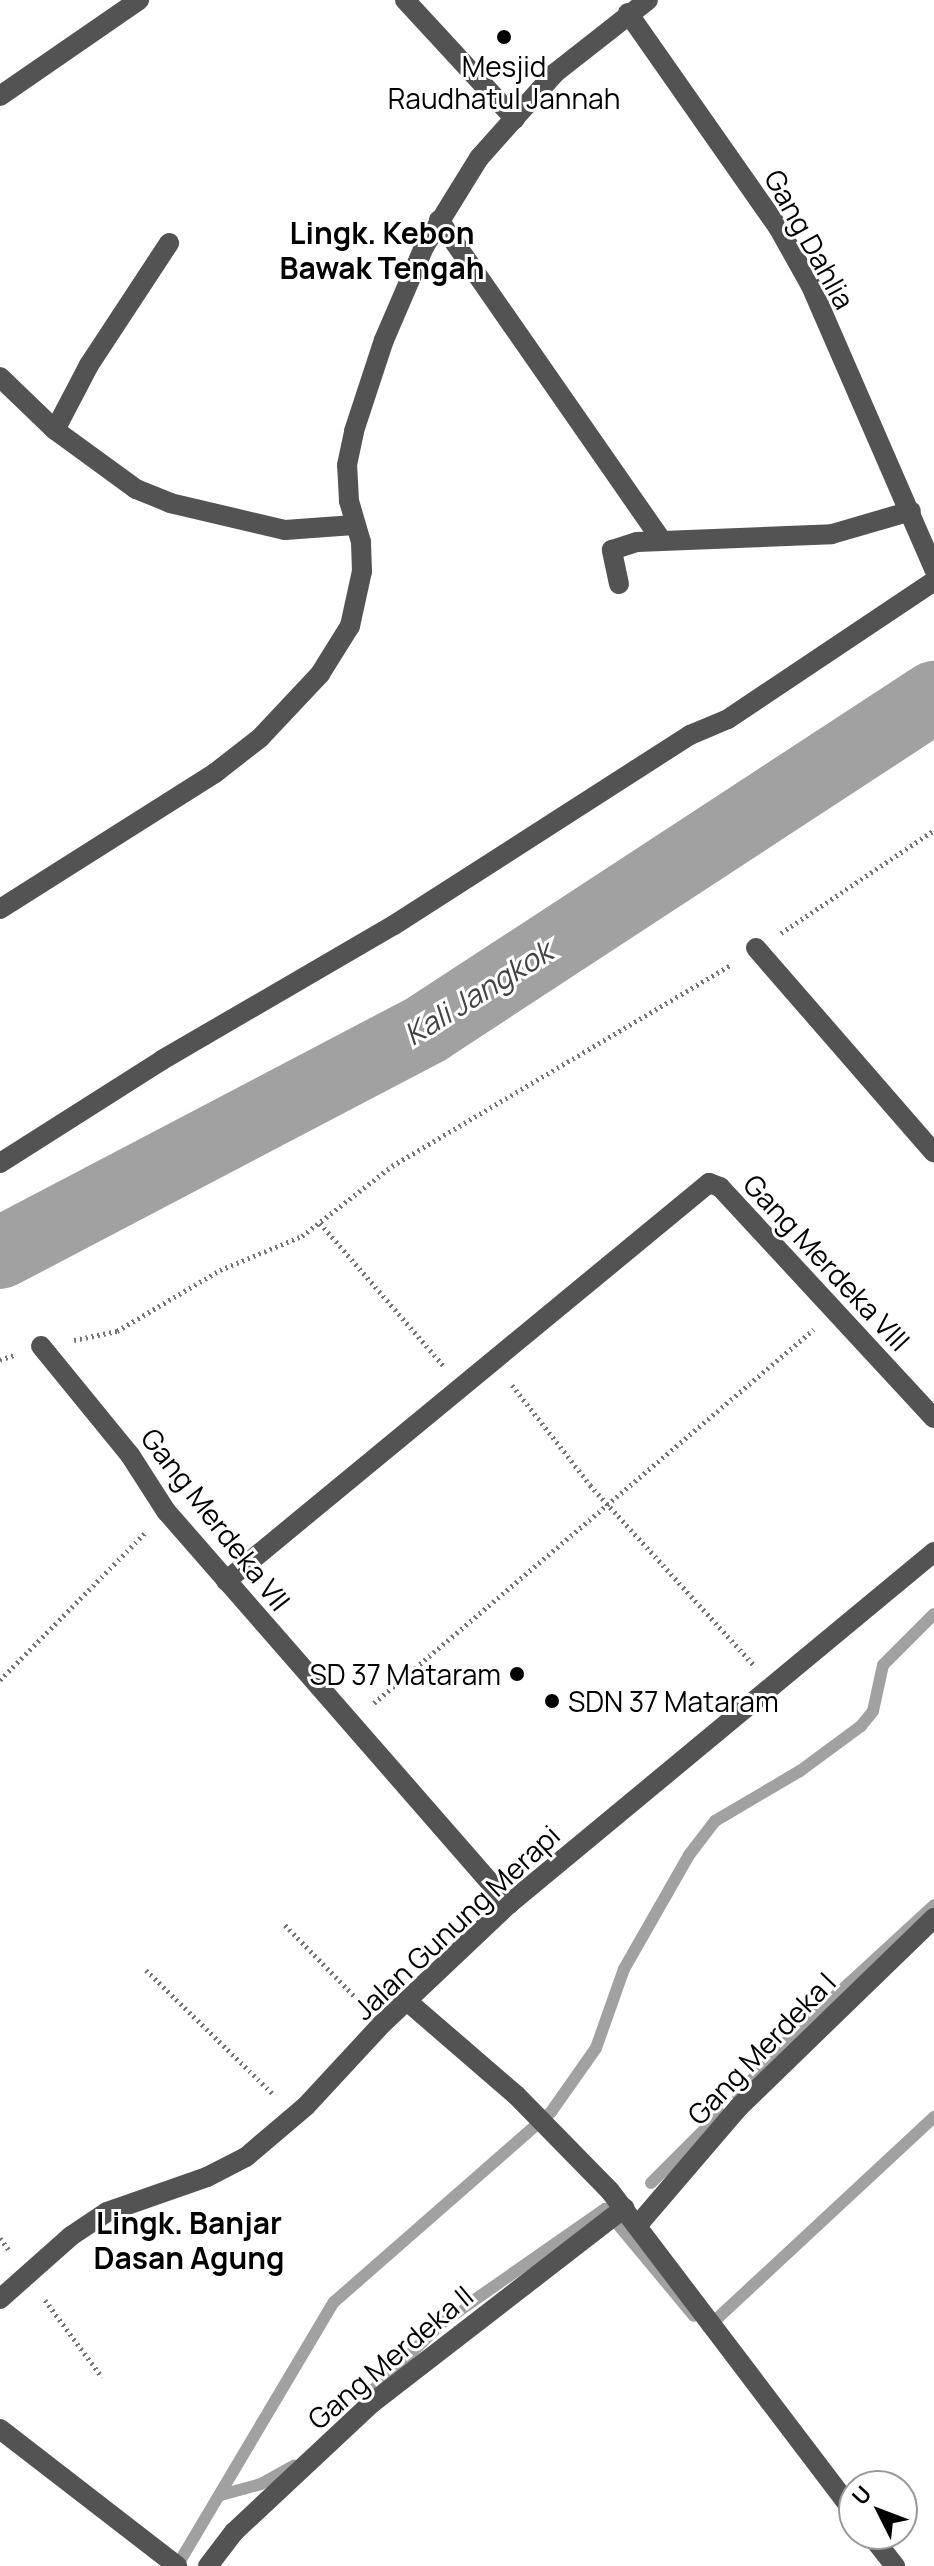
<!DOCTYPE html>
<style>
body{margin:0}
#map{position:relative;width:934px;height:2566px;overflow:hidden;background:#fff;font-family:Manrope,sans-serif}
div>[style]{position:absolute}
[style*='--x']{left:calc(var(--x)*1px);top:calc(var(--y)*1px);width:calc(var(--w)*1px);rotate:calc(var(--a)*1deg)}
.stream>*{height:12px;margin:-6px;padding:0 6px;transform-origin:6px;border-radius:6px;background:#a1a1a1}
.river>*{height:72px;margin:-36px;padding:0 36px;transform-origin:36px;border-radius:36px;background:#a1a1a1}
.path>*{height:5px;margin-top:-2.5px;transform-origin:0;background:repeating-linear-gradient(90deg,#757575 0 2px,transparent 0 6px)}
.minor>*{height:20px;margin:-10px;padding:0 10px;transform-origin:10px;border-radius:10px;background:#535353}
.dots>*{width:22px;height:22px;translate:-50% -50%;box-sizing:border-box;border:4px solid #fff;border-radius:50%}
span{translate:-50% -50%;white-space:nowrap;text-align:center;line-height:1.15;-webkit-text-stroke:6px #fff;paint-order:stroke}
.poi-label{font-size:28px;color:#000}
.right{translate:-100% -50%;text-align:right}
.left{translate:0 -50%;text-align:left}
.street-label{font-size:28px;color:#000}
.neighbourhood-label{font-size:30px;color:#000;font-weight:700}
.water-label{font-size:30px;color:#424242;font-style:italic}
.north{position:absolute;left:838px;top:2470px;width:80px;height:80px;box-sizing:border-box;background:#fff;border:2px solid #999;border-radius:50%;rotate:312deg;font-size:22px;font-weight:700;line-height:32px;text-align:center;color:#000}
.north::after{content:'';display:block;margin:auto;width:28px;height:36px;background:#000;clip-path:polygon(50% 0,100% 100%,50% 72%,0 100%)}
</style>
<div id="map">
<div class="stream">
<div style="--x:738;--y:2095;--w:84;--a:-47.4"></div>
<div style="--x:795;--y:2033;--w:189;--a:-42.6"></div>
<div style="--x:651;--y:2183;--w:98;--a:-45"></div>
<div style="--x:708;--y:2327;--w:309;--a:-42.9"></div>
<div style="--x:362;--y:2401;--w:113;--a:-44.3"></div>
<div style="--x:443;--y:2322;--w:198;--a:-34.9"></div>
<div style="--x:605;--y:2209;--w:139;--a:50.2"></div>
<div style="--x:221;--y:2495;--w:41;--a:-15.4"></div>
<div style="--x:261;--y:2484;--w:38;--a:-29"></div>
<div style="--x:177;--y:2566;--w:307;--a:-59.3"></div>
<div style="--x:334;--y:2302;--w:288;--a:-41.2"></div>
<div style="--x:551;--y:2112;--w:78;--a:-54.9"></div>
<div style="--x:596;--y:2048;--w:84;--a:-70.5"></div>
<div style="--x:624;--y:1969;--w:131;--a:-60.3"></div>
<div style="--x:689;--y:1855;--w:43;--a:-52.6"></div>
<div style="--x:715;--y:1821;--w:99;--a:-30.5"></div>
<div style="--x:800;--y:1771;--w:76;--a:-36.4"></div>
<div style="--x:861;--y:1726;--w:19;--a:-51"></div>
<div style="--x:873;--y:1711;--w:47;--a:-77.7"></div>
<div style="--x:883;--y:1665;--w:72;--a:-45"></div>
</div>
<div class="river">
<div style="--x:0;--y:1253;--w:484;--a:-27.7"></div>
<div style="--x:428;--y:1028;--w:605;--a:-33.19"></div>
</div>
<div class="path">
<div style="--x:781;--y:933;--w:184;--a:-33.9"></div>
<div style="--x:320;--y:1223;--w:188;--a:49.1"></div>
<div style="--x:74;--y:1340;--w:44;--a:-11.8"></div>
<div style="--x:117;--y:1331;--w:120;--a:-30.6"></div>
<div style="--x:220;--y:1270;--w:89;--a:-22.5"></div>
<div style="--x:302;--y:1236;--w:114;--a:-37.9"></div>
<div style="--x:392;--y:1166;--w:395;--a:-30.7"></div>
<div style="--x:0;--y:1360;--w:15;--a:-20"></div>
<div style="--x:512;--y:1385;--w:127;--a:52"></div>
<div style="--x:590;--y:1485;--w:244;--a:47.7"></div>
<div style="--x:0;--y:1680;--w:206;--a:-45.4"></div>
<div style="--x:374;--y:1703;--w:577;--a:-40.36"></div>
<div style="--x:285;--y:1925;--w:110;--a:45.7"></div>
<div style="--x:146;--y:1970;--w:180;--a:44.3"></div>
<div style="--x:0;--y:2238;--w:15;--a:53"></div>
<div style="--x:45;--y:2300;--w:96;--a:53.5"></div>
</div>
<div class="minor">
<div style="--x:405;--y:0;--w:162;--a:47.3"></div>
<div style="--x:628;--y:13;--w:261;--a:55"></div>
<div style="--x:778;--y:227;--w:68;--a:60.8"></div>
<div style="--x:811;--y:286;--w:309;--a:66.5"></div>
<div style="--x:0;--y:96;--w:169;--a:-34.6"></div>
<div style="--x:439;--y:220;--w:387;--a:55.2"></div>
<div style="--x:0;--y:377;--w:76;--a:43.9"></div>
<div style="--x:55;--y:430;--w:100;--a:36.1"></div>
<div style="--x:136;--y:489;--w:37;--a:22"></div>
<div style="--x:170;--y:503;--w:118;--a:13.2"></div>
<div style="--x:285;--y:530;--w:69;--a:-4.1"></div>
<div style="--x:55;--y:430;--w:73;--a:-62.4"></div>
<div style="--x:89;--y:365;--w:146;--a:-56.7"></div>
<div style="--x:619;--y:584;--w:35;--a:-102"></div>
<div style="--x:612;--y:550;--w:26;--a:-18"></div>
<div style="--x:637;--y:542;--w:195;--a:-2.3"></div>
<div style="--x:832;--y:534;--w:82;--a:-16.2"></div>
<div style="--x:0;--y:909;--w:254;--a:-32.3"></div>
<div style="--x:215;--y:773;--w:57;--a:-37.9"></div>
<div style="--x:260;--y:738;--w:88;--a:-46.8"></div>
<div style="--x:320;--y:674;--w:57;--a:-58"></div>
<div style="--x:350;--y:626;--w:56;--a:-77.7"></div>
<div style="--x:362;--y:571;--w:29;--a:-92"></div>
<div style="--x:361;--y:542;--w:43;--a:-106.3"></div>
<div style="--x:349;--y:501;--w:36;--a:-93"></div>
<div style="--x:347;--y:465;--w:35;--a:-78"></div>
<div style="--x:354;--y:431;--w:96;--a:-71.8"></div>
<div style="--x:384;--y:340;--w:101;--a:-66.7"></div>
<div style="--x:424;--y:247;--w:105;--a:-58.3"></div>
<div style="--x:479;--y:158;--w:114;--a:-48.2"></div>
<div style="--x:555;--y:73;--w:118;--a:-38.1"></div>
<div style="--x:756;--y:948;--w:271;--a:49"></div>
<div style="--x:0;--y:1163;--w:192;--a:-32.4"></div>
<div style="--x:162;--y:1060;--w:268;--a:-30.2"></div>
<div style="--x:394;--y:925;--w:352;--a:-32.7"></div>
<div style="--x:690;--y:735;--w:41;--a:-22.8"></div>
<div style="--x:728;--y:719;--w:248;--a:-33.8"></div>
<div style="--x:41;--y:1346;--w:141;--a:50.8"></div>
<div style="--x:130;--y:1455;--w:67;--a:57.3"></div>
<div style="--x:166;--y:1511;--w:522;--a:48.89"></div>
<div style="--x:226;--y:1581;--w:626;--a:-39.49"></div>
<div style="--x:709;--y:1183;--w:12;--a:20"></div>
<div style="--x:720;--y:1187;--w:315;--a:47.2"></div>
<div style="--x:407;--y:2001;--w:144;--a:40.8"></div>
<div style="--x:516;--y:2095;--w:134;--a:45.6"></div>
<div style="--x:610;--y:2191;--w:403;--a:52.8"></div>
<div style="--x:637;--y:2226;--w:157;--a:-49.4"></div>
<div style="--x:739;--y:2107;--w:272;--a:-44.1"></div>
<div style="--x:0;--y:2299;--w:95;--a:-41.6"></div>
<div style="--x:71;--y:2236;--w:43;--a:-33.7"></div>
<div style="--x:107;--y:2212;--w:106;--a:-19.3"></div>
<div style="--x:207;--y:2177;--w:44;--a:-27.1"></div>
<div style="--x:246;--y:2157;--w:79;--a:-40.4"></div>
<div style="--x:306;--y:2106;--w:112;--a:-47.2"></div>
<div style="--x:382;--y:2024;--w:175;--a:-43.4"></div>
<div style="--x:509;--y:1904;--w:552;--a:-39.63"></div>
<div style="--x:0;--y:2429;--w:224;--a:37.7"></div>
<div style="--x:870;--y:2534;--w:41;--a:52"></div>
<div style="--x:208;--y:2566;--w:43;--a:-52.6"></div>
<div style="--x:234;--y:2532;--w:189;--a:-43.1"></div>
<div style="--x:372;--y:2403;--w:319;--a:-37.7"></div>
</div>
<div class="dots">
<div style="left:504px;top:37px;background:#000"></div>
<div style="left:517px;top:1674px;background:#000"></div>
<div style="left:552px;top:1701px;background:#000"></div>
</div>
<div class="poi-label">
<span style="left:504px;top:82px">Mesjid<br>Raudhatul Jannah</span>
<span class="right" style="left:501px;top:1674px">SD 37 Mataram</span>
<span class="left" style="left:568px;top:1701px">SDN 37 Mataram</span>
</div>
<div class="street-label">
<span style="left:810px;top:239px;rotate:61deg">Gang Dahlia</span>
<span style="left:827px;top:1262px;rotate:47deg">Gang Merdeka VIII</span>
<span style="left:216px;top:1519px;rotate:52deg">Gang Merdeka VII</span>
<span style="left:456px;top:1922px;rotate:-43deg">Jalan Gunung Merapi</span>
<span style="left:761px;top:2048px;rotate:-46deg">Gang Merdeka I</span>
<span style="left:390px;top:2357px;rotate:-40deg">Gang Merdeka II</span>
</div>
<div class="neighbourhood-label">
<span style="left:382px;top:250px">Lingk. Kebon<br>Bawak Tengah</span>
<span style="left:189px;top:2240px">Lingk. Banjar<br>Dasan Agung</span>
</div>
<div class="water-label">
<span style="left:478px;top:993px;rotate:-32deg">Kali Jangkok</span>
</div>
<div class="north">U</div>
</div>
